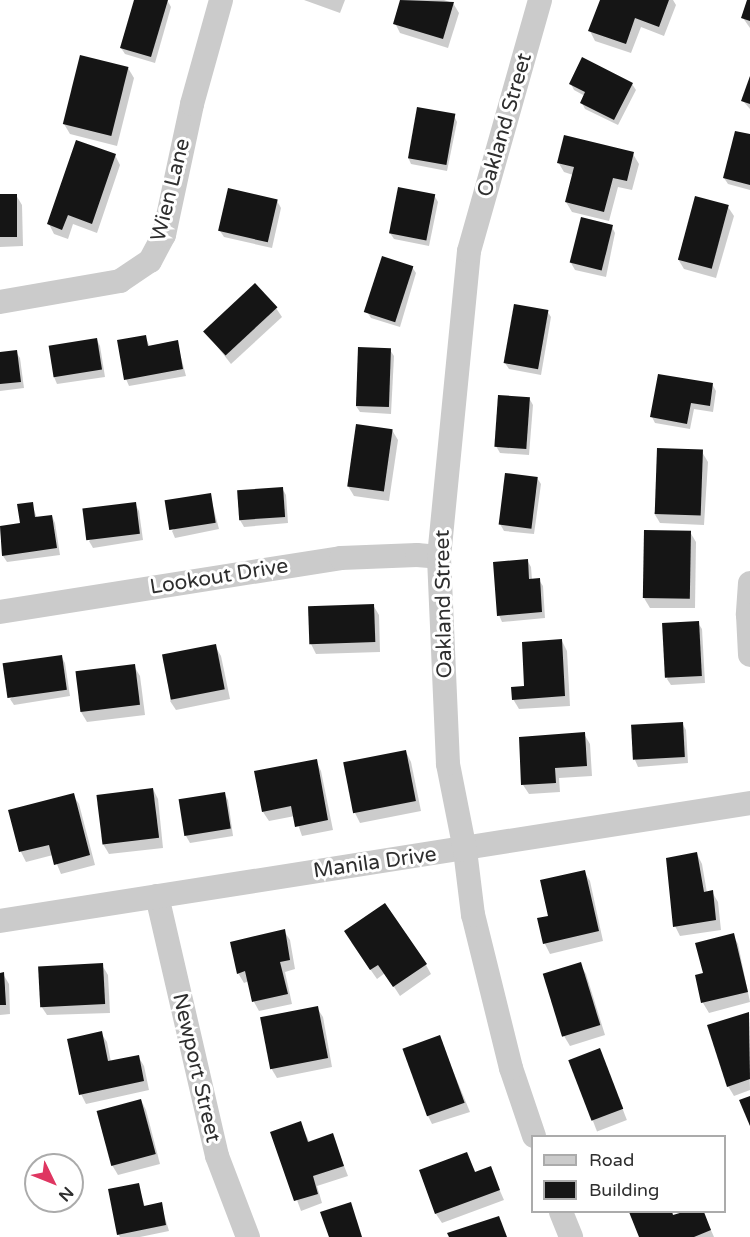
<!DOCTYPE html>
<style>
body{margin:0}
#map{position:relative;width:750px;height:1237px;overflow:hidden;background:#fff;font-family:"Varela Round",sans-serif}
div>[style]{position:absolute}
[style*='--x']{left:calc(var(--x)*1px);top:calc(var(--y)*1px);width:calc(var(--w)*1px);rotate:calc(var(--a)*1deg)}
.shadow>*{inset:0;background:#0003;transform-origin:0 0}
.building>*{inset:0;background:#151515;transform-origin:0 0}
.minor>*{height:24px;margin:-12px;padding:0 12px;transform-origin:12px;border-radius:12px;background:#cbcbcb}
span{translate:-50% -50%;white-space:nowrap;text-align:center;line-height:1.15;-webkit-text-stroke:6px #fff;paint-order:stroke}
.street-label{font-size:21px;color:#2e2e2e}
.legend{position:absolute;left:531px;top:1135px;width:195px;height:78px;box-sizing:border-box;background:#fff;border:2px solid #ababab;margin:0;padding:8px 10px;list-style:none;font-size:18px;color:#2e2e2e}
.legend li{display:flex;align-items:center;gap:12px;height:30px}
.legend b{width:30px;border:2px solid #ababab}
.north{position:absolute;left:24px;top:1153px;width:60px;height:60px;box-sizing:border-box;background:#fff;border:2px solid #ababab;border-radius:50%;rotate:133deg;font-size:16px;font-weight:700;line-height:24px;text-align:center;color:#2e2e2e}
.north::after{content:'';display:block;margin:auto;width:21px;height:27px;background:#df3661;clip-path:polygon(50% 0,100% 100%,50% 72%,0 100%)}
</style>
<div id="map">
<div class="shadow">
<div style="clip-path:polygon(135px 0,167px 0,171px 7px,155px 63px,125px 54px,121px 48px)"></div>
<div style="clip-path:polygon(304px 0,345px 0,340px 13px)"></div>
<div style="clip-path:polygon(402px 0,444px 0,453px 3px,459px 13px,448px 48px,400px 33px,395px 23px)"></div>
<div style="clip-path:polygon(601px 0,673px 0,676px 5px,664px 36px,641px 27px,631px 53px,595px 41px,590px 31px)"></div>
<div style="clip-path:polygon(749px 0,750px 0,750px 28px,743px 18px)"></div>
<div style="clip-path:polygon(128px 68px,134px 78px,117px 146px,70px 134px,64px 124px)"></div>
<div style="clip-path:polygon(750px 79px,750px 109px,743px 101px)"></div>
<div style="clip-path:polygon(571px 84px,632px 84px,636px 90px,618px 125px,585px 109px,582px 103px,585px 96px,574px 90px)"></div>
<div style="clip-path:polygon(454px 116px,457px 122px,447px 171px,411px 164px,408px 157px)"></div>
<div style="clip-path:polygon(750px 136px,750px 190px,728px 184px,724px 178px)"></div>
<div style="clip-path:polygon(633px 154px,639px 164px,632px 190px,618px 187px,609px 221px,572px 212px,566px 202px,573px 175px,564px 172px,558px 162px)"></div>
<div style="clip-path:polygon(115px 155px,120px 165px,97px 233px,73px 224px,68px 239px,54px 234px,49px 224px)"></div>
<div style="clip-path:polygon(16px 195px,22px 205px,23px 246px,0 247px,0 196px)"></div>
<div style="clip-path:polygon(434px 195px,438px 202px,429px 246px,394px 239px,390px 233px)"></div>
<div style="clip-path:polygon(277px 201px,281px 208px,272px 248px,224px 237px,220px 231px)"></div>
<div style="clip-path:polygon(728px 207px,734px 216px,716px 278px,684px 269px,678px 259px)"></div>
<div style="clip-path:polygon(612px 227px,615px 233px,606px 277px,575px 270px,571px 263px)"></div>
<div style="clip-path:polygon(412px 267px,416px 273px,400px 327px,371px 318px,367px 312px)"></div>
<div style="clip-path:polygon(276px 308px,282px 317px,231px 364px,205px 331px)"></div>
<div style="clip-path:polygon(547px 311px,551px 317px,541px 375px,509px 369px,505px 363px)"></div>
<div style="clip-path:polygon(145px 336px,150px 347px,177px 342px,186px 376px,129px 386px,126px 379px)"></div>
<div style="clip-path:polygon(97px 340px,100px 346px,105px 377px,57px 384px,54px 377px)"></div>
<div style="clip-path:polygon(390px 350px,394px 356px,391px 414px,360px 412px,356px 406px)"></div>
<div style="clip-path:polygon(16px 352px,20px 358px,24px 388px,0 391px,0 354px)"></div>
<div style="clip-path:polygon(712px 384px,716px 391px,713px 412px,694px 409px,690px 429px,655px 423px,652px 417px)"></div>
<div style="clip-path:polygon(529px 398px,533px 405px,529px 455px,500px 453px,496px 446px)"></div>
<div style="clip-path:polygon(392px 430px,398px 440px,389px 501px,354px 496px,348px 486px)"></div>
<div style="clip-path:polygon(702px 452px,708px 462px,704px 525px,660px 523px,654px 513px)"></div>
<div style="clip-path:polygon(537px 478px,541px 484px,534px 534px,504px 531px,500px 524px)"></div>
<div style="clip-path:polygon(282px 488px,286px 495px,288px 523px,244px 527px,240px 520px)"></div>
<div style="clip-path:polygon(210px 495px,219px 529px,175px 538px,172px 531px)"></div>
<div style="clip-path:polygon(32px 504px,37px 518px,52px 516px,55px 523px,60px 555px,7px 562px,3px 556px,0 527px,21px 524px)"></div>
<div style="clip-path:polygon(135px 504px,139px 511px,143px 540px,93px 548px,89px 541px)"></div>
<div style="clip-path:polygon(690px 532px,696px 542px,695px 608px,650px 608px,644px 598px)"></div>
<div style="clip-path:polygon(527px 560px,531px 567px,532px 580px,539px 580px,543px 586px,545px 618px,502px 622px,499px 615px)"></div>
<div style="clip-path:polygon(373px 605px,379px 615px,380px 652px,316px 654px,311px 644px)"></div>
<div style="clip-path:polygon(698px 623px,702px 629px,705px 683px,671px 685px,667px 679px)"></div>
<div style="clip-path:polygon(562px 641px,567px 651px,570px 706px,519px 709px,513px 699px)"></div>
<div style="clip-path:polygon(215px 646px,221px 656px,230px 699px,176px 710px,170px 701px)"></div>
<div style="clip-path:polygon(61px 656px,65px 663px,70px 696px,14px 705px,10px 699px)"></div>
<div style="clip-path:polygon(134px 666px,140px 676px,145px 715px,87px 722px,81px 712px)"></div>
<div style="clip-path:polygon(682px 723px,686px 730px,688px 763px,638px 767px,635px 760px)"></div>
<div style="clip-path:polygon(584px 734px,590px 744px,592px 776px,559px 778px,560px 792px,529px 794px,523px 785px)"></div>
<div style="clip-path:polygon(406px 752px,411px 762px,421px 811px,360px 823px,355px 813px)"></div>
<div style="clip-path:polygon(316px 761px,321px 771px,333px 830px,302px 836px,295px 816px,269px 821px,263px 812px)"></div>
<div style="clip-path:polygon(153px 789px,158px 799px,163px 848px,109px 854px,103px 844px)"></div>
<div style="clip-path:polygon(224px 793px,228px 800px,233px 836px,190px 843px,186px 836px)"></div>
<div style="clip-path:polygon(73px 795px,79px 804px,95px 865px,61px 874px,53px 855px,26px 862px,21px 852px,10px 812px)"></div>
<div style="clip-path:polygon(697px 854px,702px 864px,707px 893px,712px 892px,718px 902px,721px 930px,680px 936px,675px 926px)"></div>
<div style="clip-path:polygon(584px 872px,590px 881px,603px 941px,550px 954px,545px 944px,539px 919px,550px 917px)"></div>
<div style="clip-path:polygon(284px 931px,290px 940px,295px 969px,285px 972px,292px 1004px,259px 1011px,254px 1002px,249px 981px,244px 983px,238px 973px)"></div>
<div style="clip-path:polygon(733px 935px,738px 944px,750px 1002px,709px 1013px,703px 1003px,696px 976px,704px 974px)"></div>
<div style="clip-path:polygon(351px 942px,426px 965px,431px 974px,400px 996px,385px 973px,377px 979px)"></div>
<div style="clip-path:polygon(580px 964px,586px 974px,605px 1035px,570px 1046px,564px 1036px)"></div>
<div style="clip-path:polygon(102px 965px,108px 975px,110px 1013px,47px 1015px,41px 1006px)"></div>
<div style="clip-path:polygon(0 974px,3px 974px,9px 984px,10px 1014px,0 1015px)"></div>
<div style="clip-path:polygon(317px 1008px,323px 1017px,332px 1067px,277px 1078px,271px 1068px)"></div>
<div style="clip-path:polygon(748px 1014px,750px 1090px,734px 1096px,728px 1086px)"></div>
<div style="clip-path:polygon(101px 1033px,107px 1042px,111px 1062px,138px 1056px,144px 1066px,149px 1090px,86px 1104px,81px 1094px)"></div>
<div style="clip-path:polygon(439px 1037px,470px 1112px,432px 1124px,427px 1114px)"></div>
<div style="left:600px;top:1050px;width:75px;height:32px;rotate:69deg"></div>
<div style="clip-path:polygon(141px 1100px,146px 1110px,160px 1164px,118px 1175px,112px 1165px)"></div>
<div style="clip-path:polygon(300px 1123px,310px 1143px,332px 1135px,348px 1176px,317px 1186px,322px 1203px,301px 1211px,272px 1132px)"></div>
<div style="clip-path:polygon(466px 1153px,476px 1173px,490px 1168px,504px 1200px,442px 1223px,436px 1214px)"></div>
<div style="clip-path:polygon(138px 1184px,145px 1207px,161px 1204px,169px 1231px,140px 1237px,120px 1237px,118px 1234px)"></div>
<div style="clip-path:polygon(631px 1212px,672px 1212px,674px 1216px,687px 1212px,703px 1212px,714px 1237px,641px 1237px)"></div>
</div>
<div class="building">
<div style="clip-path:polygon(134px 0,168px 0,151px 57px,120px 48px)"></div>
<div style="clip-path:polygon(400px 0,454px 2px,443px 39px,393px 24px)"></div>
<div style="clip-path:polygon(600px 0,669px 0,659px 27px,635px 18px,626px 44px,588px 31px)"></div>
<div style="clip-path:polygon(747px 0,750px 0,750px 21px,741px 18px)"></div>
<div style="left:80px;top:55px;width:50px;height:71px;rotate:14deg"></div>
<div style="clip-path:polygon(582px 57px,633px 83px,614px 120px,580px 103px,585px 92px,569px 84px)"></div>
<div style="clip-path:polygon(750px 76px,750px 104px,741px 101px)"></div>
<div style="left:417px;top:107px;width:39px;height:52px;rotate:10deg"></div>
<div style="clip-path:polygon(735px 131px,750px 134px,750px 185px,723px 178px)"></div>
<div style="clip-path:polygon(564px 135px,634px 152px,627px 181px,613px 178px,604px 212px,565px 202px,574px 167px,557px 163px)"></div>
<div style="clip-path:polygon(76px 140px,116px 154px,92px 224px,68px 215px,62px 230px,47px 224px)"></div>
<div style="left:398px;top:187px;width:38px;height:47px;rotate:11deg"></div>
<div style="left:228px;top:188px;width:51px;height:44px;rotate:13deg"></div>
<div style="left:0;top:194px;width:17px;height:43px"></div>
<div style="left:695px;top:196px;width:35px;height:66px;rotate:15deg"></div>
<div style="left:581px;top:217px;width:33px;height:47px;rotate:14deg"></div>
<div style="left:382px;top:256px;width:33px;height:59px;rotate:18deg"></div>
<div style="left:255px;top:283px;width:33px;height:71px;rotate:47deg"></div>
<div style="left:514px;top:304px;width:35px;height:60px;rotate:10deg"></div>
<div style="clip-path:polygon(146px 335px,148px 346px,178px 340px,183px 369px,124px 380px,117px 340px)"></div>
<div style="left:97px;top:338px;width:32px;height:49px;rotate:81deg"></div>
<div style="left:358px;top:347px;width:33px;height:59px;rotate:2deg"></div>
<div style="clip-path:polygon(17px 350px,21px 382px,0 384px,0 352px)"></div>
<div style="clip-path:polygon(658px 374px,713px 383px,710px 406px,691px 403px,687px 424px,650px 417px)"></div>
<div style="left:498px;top:395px;width:32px;height:52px;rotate:4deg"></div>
<div style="left:356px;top:424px;width:37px;height:63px;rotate:8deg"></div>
<div style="left:657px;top:448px;width:46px;height:66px;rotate:2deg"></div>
<div style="left:505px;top:473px;width:33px;height:52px;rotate:7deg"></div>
<div style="left:283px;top:487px;width:30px;height:46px;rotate:86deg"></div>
<div style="left:211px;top:493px;width:30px;height:47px;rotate:81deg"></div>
<div style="clip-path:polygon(33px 502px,35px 517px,52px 515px,57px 548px,2px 556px,0 526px,20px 523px,17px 504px)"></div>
<div style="left:136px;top:502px;width:32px;height:54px;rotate:83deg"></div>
<div style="left:644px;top:530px;width:47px;height:68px;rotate:1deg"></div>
<div style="clip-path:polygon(528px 559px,529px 579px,540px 578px,542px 612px,497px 616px,493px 562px)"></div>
<div style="left:374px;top:604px;width:38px;height:66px;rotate:88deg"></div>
<div style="left:699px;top:621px;width:55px;height:37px;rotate:87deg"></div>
<div style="clip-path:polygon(562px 639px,565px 696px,512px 700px,511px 687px,524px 686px,522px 642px)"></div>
<div style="left:216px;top:644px;width:46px;height:55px;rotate:79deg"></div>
<div style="left:62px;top:655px;width:35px;height:60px;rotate:82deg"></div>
<div style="left:135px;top:664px;width:41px;height:60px;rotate:83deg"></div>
<div style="left:683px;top:722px;width:35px;height:52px;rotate:87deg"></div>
<div style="clip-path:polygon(585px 732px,587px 766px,555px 768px,556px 783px,521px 785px,519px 737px)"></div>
<div style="left:406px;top:750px;width:52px;height:64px;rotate:79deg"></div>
<div style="clip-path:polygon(317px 759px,328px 820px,295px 827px,291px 806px,262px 812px,254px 771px)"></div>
<div style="left:153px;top:788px;width:50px;height:57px;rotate:83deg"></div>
<div style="left:225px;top:792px;width:37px;height:47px;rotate:81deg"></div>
<div style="clip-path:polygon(74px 793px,90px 855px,54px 865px,49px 845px,19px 852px,8px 810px)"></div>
<div style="clip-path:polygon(697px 852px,704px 892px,713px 890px,716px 920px,673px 927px,666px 858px)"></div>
<div style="clip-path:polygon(585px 870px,599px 931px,543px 944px,537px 918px,548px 916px,540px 880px)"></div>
<div style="clip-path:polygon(385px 903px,427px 964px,393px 987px,378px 965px,370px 970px,344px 931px)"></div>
<div style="clip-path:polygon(285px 929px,290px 960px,280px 962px,288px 994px,252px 1002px,245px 971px,237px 974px,230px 942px)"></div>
<div style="clip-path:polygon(734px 933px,748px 992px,701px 1003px,695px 975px,703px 973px,695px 943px)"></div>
<div style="left:581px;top:962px;width:66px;height:40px;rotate:73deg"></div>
<div style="left:103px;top:963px;width:41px;height:65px;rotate:87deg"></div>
<div style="clip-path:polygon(4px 972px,6px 1005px,0 1005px,0 973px)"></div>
<div style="left:318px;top:1006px;width:53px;height:59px;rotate:79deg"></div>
<div style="clip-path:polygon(749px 1012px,750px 1079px,727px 1087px,707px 1025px)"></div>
<div style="clip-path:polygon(102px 1031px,108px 1061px,139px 1055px,144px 1081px,79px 1095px,67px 1039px)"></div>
<div style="left:440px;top:1035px;width:72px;height:40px;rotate:70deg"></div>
<div style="left:600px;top:1048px;width:65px;height:34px;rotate:69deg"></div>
<div style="clip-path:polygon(750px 1096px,750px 1126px,739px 1100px)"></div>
<div style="left:141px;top:1099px;width:57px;height:46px;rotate:75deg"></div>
<div style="clip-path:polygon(301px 1121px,308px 1142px,333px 1133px,344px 1166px,313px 1176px,318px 1194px,294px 1201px,270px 1132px)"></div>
<div style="clip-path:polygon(467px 1152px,475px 1172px,491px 1166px,500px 1190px,435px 1214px,419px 1170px)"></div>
<div style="clip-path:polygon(139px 1183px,144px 1206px,162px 1202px,166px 1225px,117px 1235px,108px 1189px)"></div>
<div style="clip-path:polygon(351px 1202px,362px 1237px,329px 1237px,320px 1212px)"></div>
<div style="clip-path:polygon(629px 1212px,672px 1212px,673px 1215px,683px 1212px,704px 1212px,711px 1230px,694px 1237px,639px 1237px)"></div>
<div style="clip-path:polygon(499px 1216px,507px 1237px,449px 1237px,447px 1233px)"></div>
</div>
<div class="minor">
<div style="--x:0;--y:302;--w:122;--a:-9.9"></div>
<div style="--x:120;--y:281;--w:36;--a:-34"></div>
<div style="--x:150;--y:261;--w:30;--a:-62"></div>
<div style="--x:164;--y:235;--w:134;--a:-77.9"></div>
<div style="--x:192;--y:104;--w:108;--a:-74.4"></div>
<div style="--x:750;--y:583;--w:32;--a:94"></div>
<div style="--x:748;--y:615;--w:40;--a:87.1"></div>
<div style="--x:0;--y:612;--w:345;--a:-9"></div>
<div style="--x:341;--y:558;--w:76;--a:-2.3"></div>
<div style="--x:417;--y:555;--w:22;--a:5"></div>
<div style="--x:157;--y:896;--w:267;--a:77"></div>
<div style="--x:217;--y:1156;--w:87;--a:69.1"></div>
<div style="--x:0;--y:921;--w:759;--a:-8.94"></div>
<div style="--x:534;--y:1136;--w:72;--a:-108.7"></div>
<div style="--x:511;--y:1068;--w:158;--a:-103.9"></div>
<div style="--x:473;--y:915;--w:65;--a:-97"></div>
<div style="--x:465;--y:850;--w:88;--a:-101.2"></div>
<div style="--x:448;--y:764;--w:207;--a:-92.5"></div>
<div style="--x:439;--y:557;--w:307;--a:-84.4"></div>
<div style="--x:469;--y:251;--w:261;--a:-74.2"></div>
<div style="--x:561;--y:1212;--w:27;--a:68"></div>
</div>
<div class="street-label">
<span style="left:505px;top:125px;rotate:-74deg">Oakland Street</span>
<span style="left:171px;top:190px;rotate:-76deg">Wien Lane</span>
<span style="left:219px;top:577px;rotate:-9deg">Lookout Drive</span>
<span style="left:444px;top:604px;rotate:-91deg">Oakland Street</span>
<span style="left:375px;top:863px;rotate:-8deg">Manila Drive</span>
<span style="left:196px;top:1068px;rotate:77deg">Newport Street</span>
</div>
<ul class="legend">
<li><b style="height:8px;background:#cbcbcb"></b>Road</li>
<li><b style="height:16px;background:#151515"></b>Building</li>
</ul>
<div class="north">N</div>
</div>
